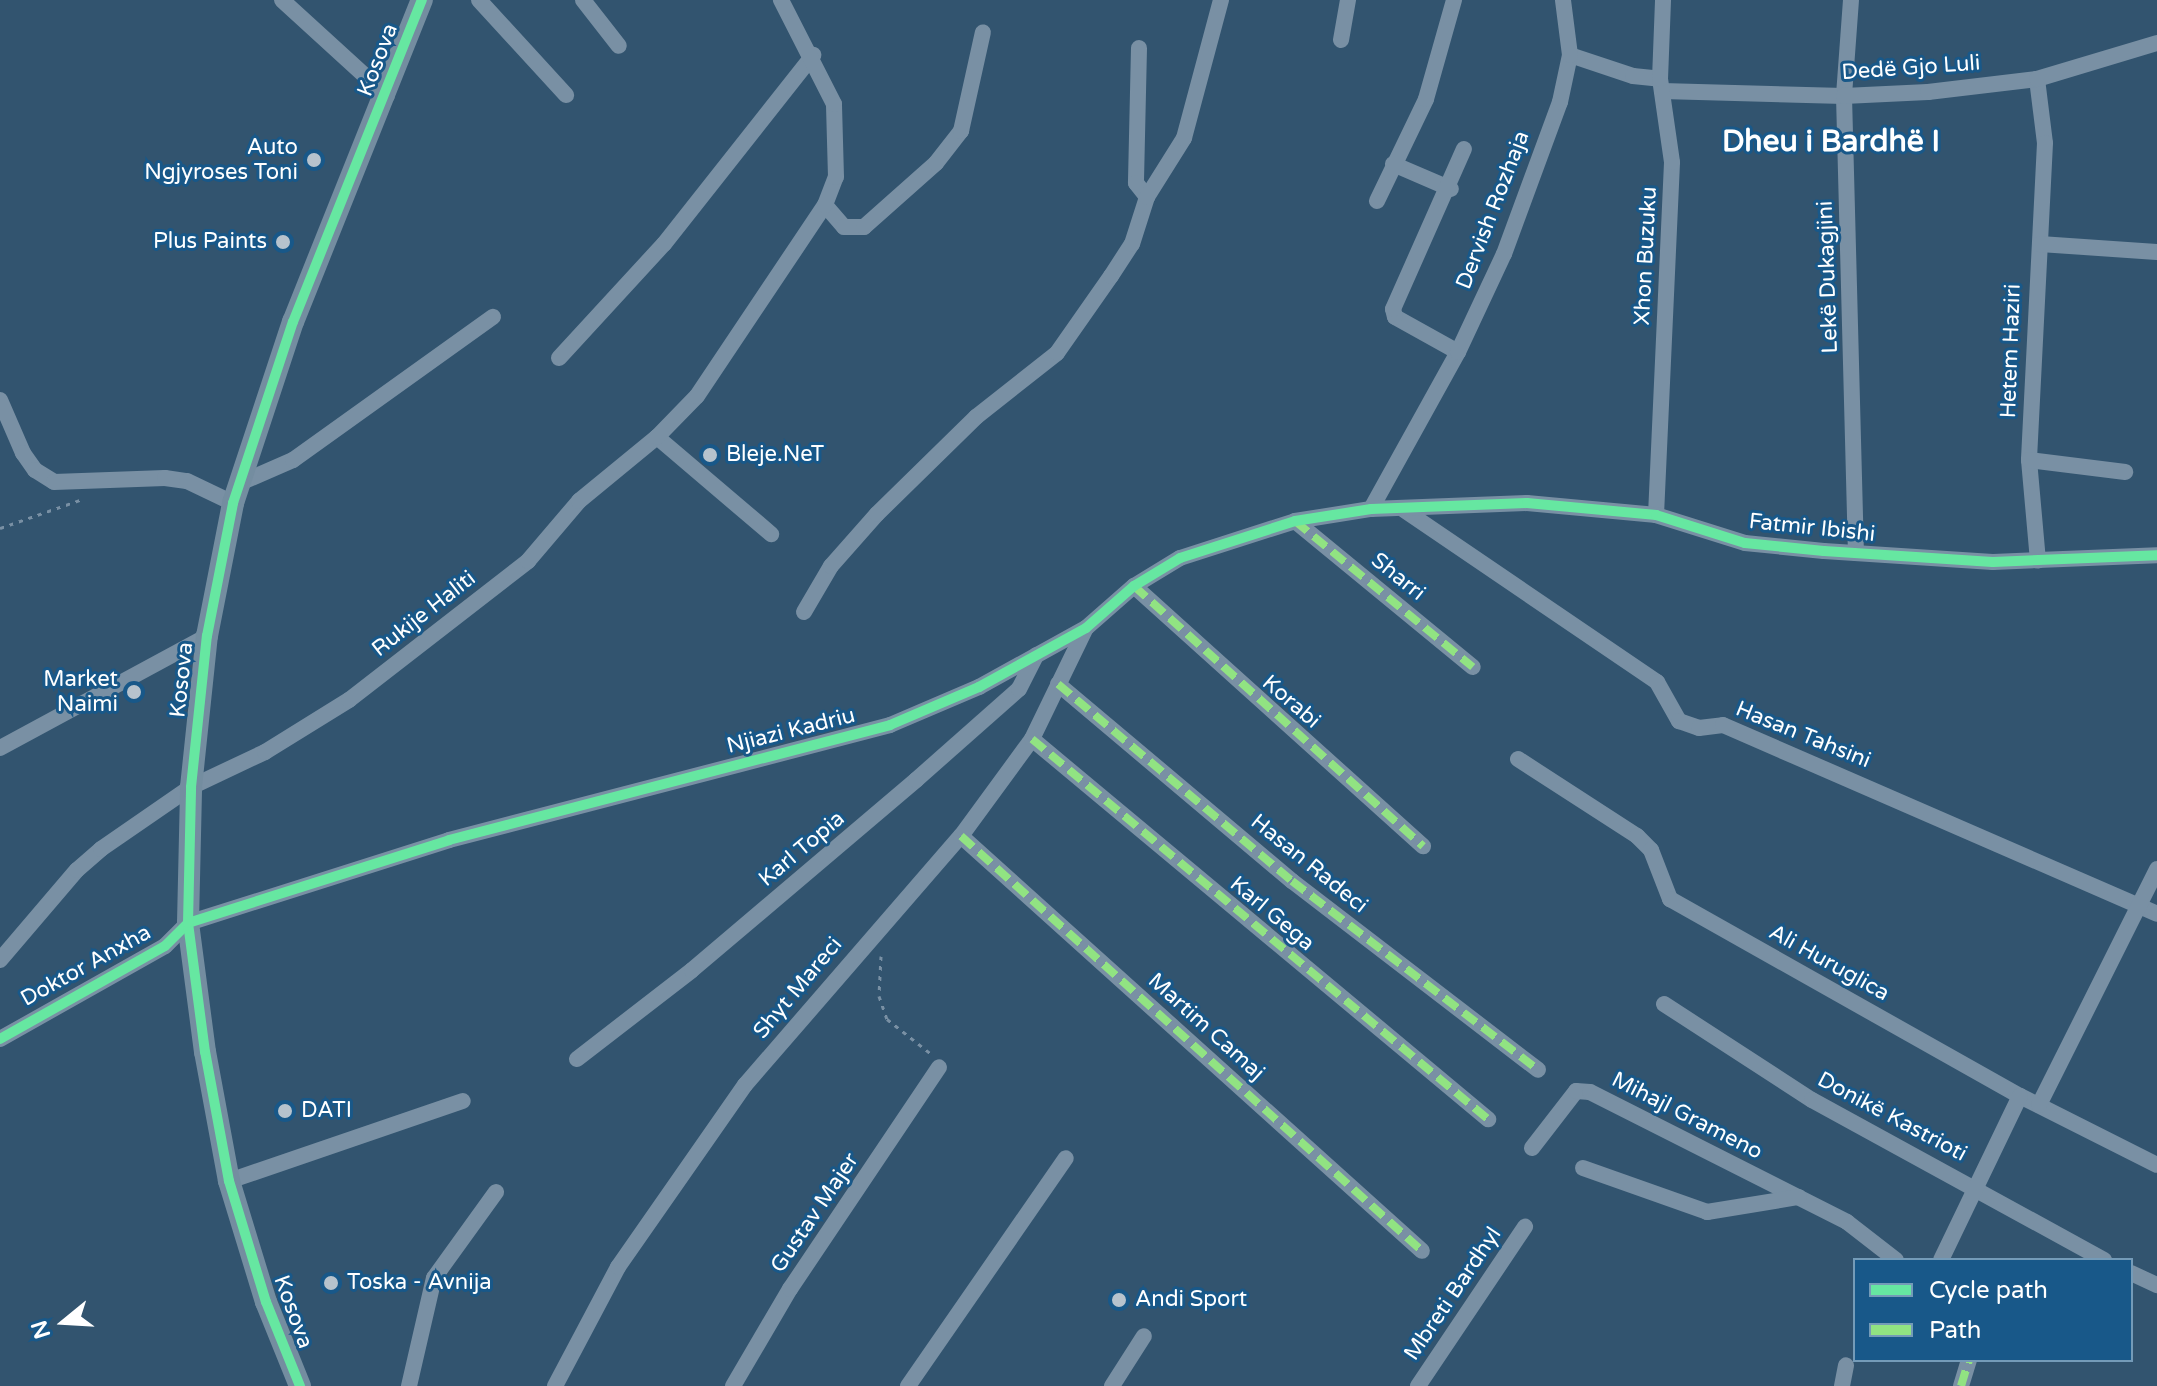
<!DOCTYPE html>
<meta charset="utf-8">
<style>
body{margin:0}
#map{position:relative;width:2157px;height:1386px;overflow:hidden;background:#32546f;font-family:"Varela Round",sans-serif}
div>[style]{position:absolute}
[style*='--x']{left:calc(var(--x)*1px);top:calc(var(--y)*1px);width:calc(var(--w)*1px);rotate:calc(var(--a)*1deg)}
.path>*{height:3px;margin-top:-1.5px;transform-origin:0;background:repeating-linear-gradient(90deg,#7990a4 0 4px,transparent 0 10px)}
.street>*{height:16px;margin:-8px;padding:0 8px;transform-origin:8px;border-radius:8px;background:#7990a4}
.secondary>*{height:22px;margin:-11px;padding:0 11px;transform-origin:11px;border-radius:11px;background:#748da0}
.quiet>*{height:8px;margin-top:-4px;transform-origin:0;background:repeating-linear-gradient(90deg,#91e382 0 16px,transparent 0 24px)}
.cycleway>*{height:10px;margin:-5px;padding:0 5px;transform-origin:5px;border-radius:5px;background:#66e7a1}
.dots>*{width:22px;height:22px;translate:-50% -50%;box-sizing:border-box;border:4px solid #185889;border-radius:50%}
span{translate:-50% -50%;white-space:nowrap;text-align:center;line-height:1.15;-webkit-text-stroke:6px #185889;paint-order:stroke}
.street-label{font-size:22px;color:#fff}
.poi-label{font-size:22px;color:#fff}
.right{translate:-100% -50%;text-align:right}
.left{translate:0 -50%;text-align:left}
.district-label{font-size:30px;color:#fff;font-weight:700}
.legend{position:absolute;left:1853px;top:1258px;width:280px;height:104px;box-sizing:border-box;background:#185889;border:2px solid #749bb8;margin:0;padding:10px 14px;list-style:none;font-size:24px;color:#fff}
.legend li{display:flex;align-items:center;gap:16px;height:40px}
.legend b{width:40px;border:2px solid #749bb8}
.north{position:absolute;left:24px;top:1282px;width:80px;height:80px;-webkit-text-stroke:6px #185889;paint-order:stroke;rotate:252deg;font-size:22px;font-weight:700;line-height:32px;text-align:center;color:#fff}
.north::after{content:'';display:block;margin:auto;width:28px;height:36px;background:#fff;clip-path:polygon(50% 0,100% 100%,50% 72%,0 100%)}
</style>
<div id="map">
<div class="path">
<div style="--x:0;--y:528;--w:88;--a:-19.3"></div>
<div style="--x:881;--y:956;--w:40;--a:92.9"></div>
<div style="--x:879;--y:996;--w:24;--a:71"></div>
<div style="--x:887;--y:1019;--w:55;--a:38.3"></div>
</div>
<div class="street">
<div style="--x:282;--y:0;--w:142;--a:42.4"></div>
<div style="--x:479;--y:0;--w:129;--a:47.5"></div>
<div style="--x:583;--y:0;--w:58;--a:52"></div>
<div style="--x:1851;--y:0;--w:96;--a:94.2"></div>
<div style="--x:1844;--y:96;--w:457;--a:88.5"></div>
<div style="--x:1341;--y:40;--w:41;--a:-80.1"></div>
<div style="--x:1139;--y:48;--w:135;--a:91.3"></div>
<div style="--x:1136;--y:183;--w:18;--a:52"></div>
<div style="--x:1570;--y:55;--w:66;--a:18.4"></div>
<div style="--x:1633;--y:76;--w:27;--a:6"></div>
<div style="--x:2037;--y:79;--w:64;--a:82.9"></div>
<div style="--x:2045;--y:143;--w:317;--a:92.9"></div>
<div style="--x:2029;--y:460;--w:101;--a:84.9"></div>
<div style="--x:1662;--y:91;--w:182;--a:1.6"></div>
<div style="--x:1844;--y:96;--w:84;--a:-2.7"></div>
<div style="--x:1928;--y:92;--w:110;--a:-6.8"></div>
<div style="--x:2037;--y:79;--w:125;--a:-16.7"></div>
<div style="--x:1393;--y:164;--w:63;--a:23.3"></div>
<div style="--x:1377;--y:201;--w:113;--a:-64.3"></div>
<div style="--x:1426;--y:99;--w:103;--a:-74.2"></div>
<div style="--x:825;--y:205;--w:29;--a:49"></div>
<div style="--x:844;--y:227;--w:20;--a:0"></div>
<div style="--x:864;--y:227;--w:96;--a:-41.6"></div>
<div style="--x:936;--y:163;--w:41;--a:-52"></div>
<div style="--x:961;--y:131;--w:101;--a:-77.5"></div>
<div style="--x:2040;--y:244;--w:117;--a:3.9"></div>
<div style="--x:1458;--y:352;--w:72;--a:-150.9"></div>
<div style="--x:1395;--y:317;--w:8;--a:-104"></div>
<div style="--x:1393;--y:309;--w:175;--a:-66.1"></div>
<div style="--x:559;--y:358;--w:155;--a:-47.4"></div>
<div style="--x:664;--y:244;--w:241;--a:-51.7"></div>
<div style="--x:0;--y:400;--w:58;--a:66.5"></div>
<div style="--x:23;--y:453;--w:21;--a:55"></div>
<div style="--x:35;--y:470;--w:22;--a:32"></div>
<div style="--x:54;--y:482;--w:111;--a:-2.1"></div>
<div style="--x:165;--y:478;--w:22;--a:8"></div>
<div style="--x:187;--y:481;--w:51;--a:25.6"></div>
<div style="--x:657;--y:437;--w:150;--a:40.4"></div>
<div style="--x:2029;--y:460;--w:97;--a:7.1"></div>
<div style="--x:240;--y:483;--w:58;--a:-23.5"></div>
<div style="--x:293;--y:460;--w:246;--a:-35.6"></div>
<div style="--x:1371;--y:509;--w:179;--a:-61"></div>
<div style="--x:1458;--y:352;--w:108;--a:-64.9"></div>
<div style="--x:1504;--y:254;--w:162;--a:-69.8"></div>
<div style="--x:1560;--y:102;--w:48;--a:-78"></div>
<div style="--x:1570;--y:55;--w:55;--a:-97.3"></div>
<div style="--x:1404;--y:510;--w:306;--a:34.2"></div>
<div style="--x:1657;--y:682;--w:45;--a:60.6"></div>
<div style="--x:1679;--y:721;--w:21;--a:19"></div>
<div style="--x:1699;--y:728;--w:24;--a:-7"></div>
<div style="--x:1723;--y:725;--w:473;--a:23.5"></div>
<div style="--x:1656;--y:515;--w:353;--a:-87.4"></div>
<div style="--x:1672;--y:162;--w:84;--a:-98.2"></div>
<div style="--x:1660;--y:79;--w:79;--a:-87.8"></div>
<div style="--x:1295;--y:521;--w:230;--a:39.4"></div>
<div style="--x:1134;--y:586;--w:389;--a:42"></div>
<div style="--x:804;--y:612;--w:53;--a:-59.6"></div>
<div style="--x:831;--y:566;--w:69;--a:-48.5"></div>
<div style="--x:877;--y:514;--w:139;--a:-44.4"></div>
<div style="--x:976;--y:417;--w:103;--a:-38.3"></div>
<div style="--x:1057;--y:353;--w:94;--a:-55"></div>
<div style="--x:1111;--y:276;--w:38;--a:-57"></div>
<div style="--x:1132;--y:244;--w:49;--a:-72.3"></div>
<div style="--x:1147;--y:197;--w:70;--a:-57.9"></div>
<div style="--x:1184;--y:138;--w:143;--a:-75"></div>
<div style="--x:1058;--y:684;--w:306;--a:40.1"></div>
<div style="--x:1292;--y:881;--w:310;--a:37.5"></div>
<div style="--x:1032;--y:739;--w:594;--a:39.81"></div>
<div style="--x:0;--y:748;--w:235;--a:-28.4"></div>
<div style="--x:1518;--y:759;--w:142;--a:32.9"></div>
<div style="--x:1637;--y:836;--w:20;--a:45"></div>
<div style="--x:1651;--y:850;--w:53;--a:68.8"></div>
<div style="--x:1670;--y:899;--w:402;--a:29.4"></div>
<div style="--x:2020;--y:1096;--w:153;--a:26.7"></div>
<div style="--x:961;--y:836;--w:620;--a:41.99"></div>
<div style="--x:0;--y:960;--w:118;--a:-49.5"></div>
<div style="--x:77;--y:870;--w:32;--a:-41"></div>
<div style="--x:101;--y:849;--w:109;--a:-34.6"></div>
<div style="--x:191;--y:787;--w:82;--a:-25.3"></div>
<div style="--x:265;--y:752;--w:99;--a:-31.8"></div>
<div style="--x:349;--y:700;--w:227;--a:-37.8"></div>
<div style="--x:528;--y:561;--w:79;--a:-49.6"></div>
<div style="--x:579;--y:501;--w:101;--a:-39.4"></div>
<div style="--x:657;--y:437;--w:57;--a:-45.7"></div>
<div style="--x:697;--y:396;--w:230;--a:-56.2"></div>
<div style="--x:825;--y:205;--w:30;--a:-69"></div>
<div style="--x:836;--y:177;--w:73;--a:-91.6"></div>
<div style="--x:834;--y:104;--w:117;--a:-117"></div>
<div style="--x:1664;--y:1004;--w:176;--a:33"></div>
<div style="--x:1812;--y:1100;--w:333;--a:28.7"></div>
<div style="--x:0;--y:1039;--w:189;--a:-29.4"></div>
<div style="--x:165;--y:946;--w:33;--a:-45"></div>
<div style="--x:188;--y:923;--w:274;--a:-17.6"></div>
<div style="--x:449;--y:840;--w:456;--a:-14.6"></div>
<div style="--x:890;--y:725;--w:97;--a:-23.1"></div>
<div style="--x:979;--y:687;--w:122;--a:-28.9"></div>
<div style="--x:1086;--y:628;--w:64;--a:-41.2"></div>
<div style="--x:1134;--y:586;--w:54;--a:-31.3"></div>
<div style="--x:1180;--y:558;--w:121;--a:-17.8"></div>
<div style="--x:1295;--y:521;--w:77;--a:-9"></div>
<div style="--x:1371;--y:509;--w:156;--a:-2.2"></div>
<div style="--x:1527;--y:503;--w:130;--a:5.3"></div>
<div style="--x:1656;--y:515;--w:93;--a:17.5"></div>
<div style="--x:1745;--y:543;--w:79;--a:5.8"></div>
<div style="--x:1824;--y:551;--w:169;--a:3.7"></div>
<div style="--x:1993;--y:562;--w:164;--a:-2.4"></div>
<div style="--x:577;--y:1059;--w:145;--a:-37.7"></div>
<div style="--x:692;--y:970;--w:294;--a:-40.3"></div>
<div style="--x:916;--y:780;--w:137;--a:-41.5"></div>
<div style="--x:1019;--y:689;--w:38;--a:-63"></div>
<div style="--x:2039;--y:1105;--w:264;--a:-63.4"></div>
<div style="--x:1532;--y:1148;--w:72;--a:-52.3"></div>
<div style="--x:1576;--y:1091;--w:14;--a:4"></div>
<div style="--x:1590;--y:1092;--w:288;--a:26.8"></div>
<div style="--x:1847;--y:1222;--w:62;--a:37.8"></div>
<div style="--x:1583;--y:1168;--w:132;--a:19.5"></div>
<div style="--x:1707;--y:1212;--w:93;--a:-9.3"></div>
<div style="--x:229;--y:1181;--w:247;--a:-18.9"></div>
<div style="--x:1941;--y:1260;--w:182;--a:-64.3"></div>
<div style="--x:2131;--y:1273;--w:29;--a:25"></div>
<div style="--x:409;--y:1386;--w:111;--a:-77"></div>
<div style="--x:434;--y:1278;--w:106;--a:-54.2"></div>
<div style="--x:555;--y:1386;--w:135;--a:-62.1"></div>
<div style="--x:618;--y:1267;--w:222;--a:-55.1"></div>
<div style="--x:745;--y:1085;--w:330;--a:-49.1"></div>
<div style="--x:961;--y:836;--w:120;--a:-53.8"></div>
<div style="--x:1032;--y:739;--w:123;--a:-64.1"></div>
<div style="--x:733;--y:1386;--w:113;--a:-59.6"></div>
<div style="--x:790;--y:1289;--w:267;--a:-56.1"></div>
<div style="--x:908;--y:1386;--w:277;--a:-55.3"></div>
<div style="--x:1112;--y:1386;--w:59;--a:-57.4"></div>
<div style="--x:1418;--y:1386;--w:192;--a:-56.1"></div>
<div style="--x:1842;--y:1386;--w:21;--a:-79"></div>
<div style="--x:1961;--y:1386;--w:27;--a:-73"></div>
</div>
<div class="secondary">
<div style="--x:300;--y:1386;--w:91;--a:-112"></div>
<div style="--x:266;--y:1302;--w:127;--a:-107"></div>
<div style="--x:229;--y:1181;--w:131;--a:-100.5"></div>
<div style="--x:205;--y:1052;--w:130;--a:-97.5"></div>
<div style="--x:188;--y:923;--w:136;--a:-88.7"></div>
<div style="--x:191;--y:787;--w:152;--a:-84"></div>
<div style="--x:207;--y:636;--w:136;--a:-78.9"></div>
<div style="--x:233;--y:503;--w:191;--a:-71.7"></div>
<div style="--x:293;--y:322;--w:347;--a:-68.2"></div>
</div>
<div class="quiet">
<div style="--x:1295;--y:521;--w:230;--a:39.4"></div>
<div style="--x:1134;--y:586;--w:389;--a:42"></div>
<div style="--x:1058;--y:684;--w:306;--a:40.1"></div>
<div style="--x:1292;--y:881;--w:310;--a:37.5"></div>
<div style="--x:1032;--y:739;--w:594;--a:39.81"></div>
<div style="--x:961;--y:836;--w:620;--a:41.99"></div>
<div style="--x:1961;--y:1386;--w:27;--a:-73"></div>
</div>
<div class="cycleway">
<div style="--x:0;--y:1039;--w:189;--a:-29.4"></div>
<div style="--x:165;--y:946;--w:33;--a:-45"></div>
<div style="--x:188;--y:923;--w:274;--a:-17.6"></div>
<div style="--x:449;--y:840;--w:456;--a:-14.6"></div>
<div style="--x:890;--y:725;--w:97;--a:-23.1"></div>
<div style="--x:979;--y:687;--w:122;--a:-28.9"></div>
<div style="--x:1086;--y:628;--w:64;--a:-41.2"></div>
<div style="--x:1134;--y:586;--w:54;--a:-31.3"></div>
<div style="--x:1180;--y:558;--w:121;--a:-17.8"></div>
<div style="--x:1295;--y:521;--w:77;--a:-9"></div>
<div style="--x:1371;--y:509;--w:156;--a:-2.2"></div>
<div style="--x:1527;--y:503;--w:130;--a:5.3"></div>
<div style="--x:1656;--y:515;--w:93;--a:17.5"></div>
<div style="--x:1745;--y:543;--w:79;--a:5.8"></div>
<div style="--x:1824;--y:551;--w:169;--a:3.7"></div>
<div style="--x:1993;--y:562;--w:164;--a:-2.4"></div>
<div style="--x:300;--y:1386;--w:91;--a:-112"></div>
<div style="--x:266;--y:1302;--w:127;--a:-107"></div>
<div style="--x:229;--y:1181;--w:131;--a:-100.5"></div>
<div style="--x:205;--y:1052;--w:130;--a:-97.5"></div>
<div style="--x:188;--y:923;--w:136;--a:-88.7"></div>
<div style="--x:191;--y:787;--w:152;--a:-84"></div>
<div style="--x:207;--y:636;--w:136;--a:-78.9"></div>
<div style="--x:233;--y:503;--w:191;--a:-71.7"></div>
<div style="--x:293;--y:322;--w:347;--a:-68.2"></div>
</div>
<div class="dots">
<div style="left:314px;top:160px;background:#b7c3cd"></div>
<div style="left:283px;top:242px;background:#b7c3cd"></div>
<div style="left:710px;top:455px;background:#b7c3cd"></div>
<div style="left:134px;top:692px;background:#b7c3cd"></div>
<div style="left:285px;top:1111px;background:#b7c3cd"></div>
<div style="left:331px;top:1283px;background:#b7c3cd"></div>
<div style="left:1119px;top:1300px;background:#b7c3cd"></div>
</div>
<div class="street-label">
<span style="left:378px;top:60px;rotate:-69deg">Kosova</span>
<span style="left:1911px;top:68px;rotate:-4deg">Dedë Gjo Luli</span>
<span style="left:1493px;top:210px;rotate:-69deg">Dervish Rozhaja</span>
<span style="left:1646px;top:256px;rotate:-87deg">Xhon Buzuku</span>
<span style="left:1828px;top:277px;rotate:-92deg">Lekë Dukagjini</span>
<span style="left:2011px;top:351px;rotate:-88deg">Hetem Haziri</span>
<span style="left:1812px;top:528px;rotate:6deg">Fatmir Ibishi</span>
<span style="left:1398px;top:577px;rotate:39deg">Sharri</span>
<span style="left:424px;top:614px;rotate:-38deg">Rukije Haliti</span>
<span style="left:182px;top:680px;rotate:-84deg">Kosova</span>
<span style="left:1291px;top:702px;rotate:41deg">Korabi</span>
<span style="left:791px;top:731px;rotate:-14deg">Njiazi Kadriu</span>
<span style="left:1803px;top:735px;rotate:22deg">Hasan Tahsini</span>
<span style="left:802px;top:849px;rotate:-40deg">Karl Topia</span>
<span style="left:1309px;top:864px;rotate:39deg">Hasan Radeci</span>
<span style="left:1272px;top:914px;rotate:40deg">Karl Gega</span>
<span style="left:1829px;top:963px;rotate:29deg">Ali Huruglica</span>
<span style="left:86px;top:966px;rotate:-29deg">Doktor Anxha</span>
<span style="left:798px;top:988px;rotate:-50deg">Shyt Mareci</span>
<span style="left:1206px;top:1027px;rotate:42deg">Martim Camaj</span>
<span style="left:1687px;top:1116px;rotate:27deg">Mihajl Grameno</span>
<span style="left:1892px;top:1117px;rotate:28deg">Donikë Kastrioti</span>
<span style="left:815px;top:1213px;rotate:-56deg">Gustav Majer</span>
<span style="left:1453px;top:1294px;rotate:-56deg">Mbreti Bardhyl</span>
<span style="left:293px;top:1312px;rotate:70deg">Kosova</span>
</div>
<div class="poi-label">
<span class="right" style="left:298px;top:160px">Auto<br>Ngjyroses Toni</span>
<span class="right" style="left:267px;top:242px">Plus Paints</span>
<span class="left" style="left:726px;top:455px">Bleje.NeT</span>
<span class="right" style="left:118px;top:692px">Market<br>Naimi</span>
<span class="left" style="left:301px;top:1111px">DATI</span>
<span class="left" style="left:347px;top:1283px">Toska - Avnija</span>
<span class="left" style="left:1135px;top:1300px">Andi Sport</span>
</div>
<div class="district-label">
<span style="left:1831px;top:142px">Dheu i Bardhë I</span>
</div>
<ul class="legend">
<li><b style="height:10px;background:#66e7a1"></b>Cycle path</li>
<li><b style="height:10px;background:#91e382"></b>Path</li>
</ul>
<div class="north">N</div>
</div>
